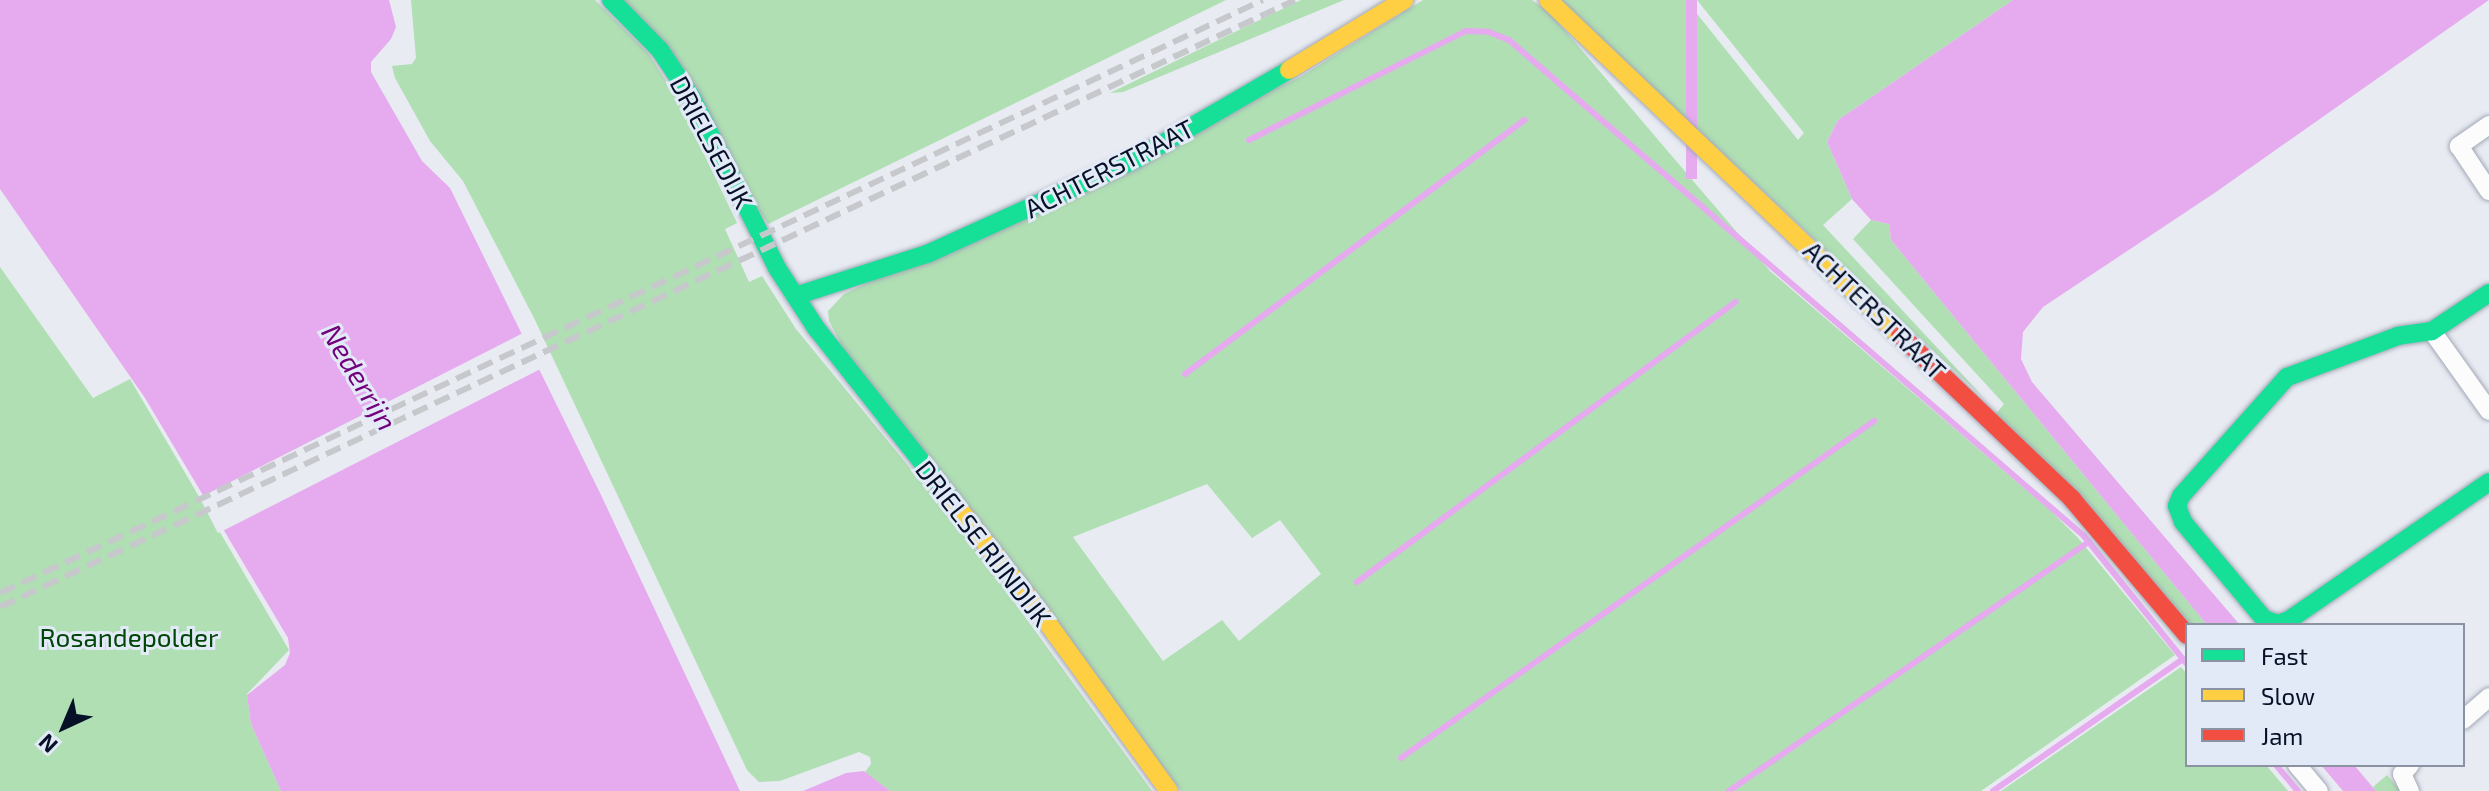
<!DOCTYPE html>
<style>
body{margin:0}
#map{position:relative;width:2489px;height:791px;overflow:hidden;background:#e8ebf2;font-family:"Exo 2",sans-serif}
div>[style]{position:absolute}
.green>*{inset:0;background:#afdfb3}
.water>*{inset:0;background:#e6abef;transform-origin:0 0}
.pier>*{inset:0;background:#e8ebf2;transform-origin:0 0}
.stream>*{height:6px;margin:-3px;padding:0 3px;transform-origin:3px;border-radius:3px;background:#e6abef}
.roads{filter:drop-shadow(0 0 2px #a2a8b6) drop-shadow(0 0 2px #a2a8b6)}
.street>*{height:18px;margin:-9px;padding:0 9px;transform-origin:9px;border-radius:9px;background:#fcfcfd}
.fast>*{height:18px;margin:-9px;padding:0 9px;transform-origin:9px;border-radius:9px;background:#16e098}
.slow>*{height:18px;margin:-9px;padding:0 9px;transform-origin:9px;border-radius:9px;background:#ffcf43}
.jam>*{height:18px;margin:-9px;padding:0 9px;transform-origin:9px;border-radius:9px;background:#f24e42}
.rail>*{height:6px;margin-top:-3px;transform-origin:0;background:repeating-linear-gradient(90deg,#c7c8cb 0 16px,transparent 0 24px)}
span{translate:-50% -50%;white-space:nowrap;text-align:center;line-height:1.15;-webkit-text-stroke:6px #e3eaf7;paint-order:stroke}
.street-label{font-size:26px;color:#061026}
.park-label{font-size:26px;color:#004606}
.water-label{font-size:28px;color:#72007d;font-style:italic}
.legend{position:absolute;left:2185px;top:623px;width:280px;height:144px;box-sizing:border-box;background:#e3eaf7;border:2px solid #8b93a3;margin:0;padding:10px 14px;list-style:none;font-size:24px;color:#061026}
.legend li{display:flex;align-items:center;gap:16px;height:40px}
.legend b{width:40px;border:2px solid #8b93a3}
.north{position:absolute;left:24px;top:687px;width:80px;height:80px;-webkit-text-stroke:6px #e3eaf7;paint-order:stroke;rotate:224deg;font-size:22px;font-weight:700;line-height:32px;text-align:center;color:#061026}
.north::after{content:'';display:block;margin:auto;width:28px;height:36px;background:#061026;clip-path:polygon(50% 0,100% 100%,50% 72%,0 100%)}
</style>
<div id="map">
<div class="green">
<i style="clip-path:polygon(411px 0,595px 0,648px 53px,677px 98px,737px 223px,725px 229px,749px 282px,762px 276px,796px 329px,965px 535px,1152px 791px,890px 791px,865px 772px,871px 764px,870px 757px,859px 752px,780px 781px,759px 782px,747px 770px,534px 318px,463px 181px,430px 141px,395px 78px,392px 66px,412px 64px,416px 58px)"></i>
<i style="clip-path:polygon(623px 0,1226px 0,768px 224px)"></i>
<i style="clip-path:polygon(1301px 0,1344px 0,1123px 92px,1110px 93px)"></i>
<i style="clip-path:polygon(evenodd,1423px 0,1532px 0,1550px 13px,1770px 271px,2051px 511px,2078px 538px,2175px 655px,1981px 791px,1181px 791px,846px 353px,829px 321px,828px 311px,844px 294px,1300px 77px,1423px 0,1207px 484px,1252px 538px,1280px 520px,1321px 574px,1239px 641px,1222px 620px,1163px 661px,1073px 537px,1207px 484px)"></i>
<i style="clip-path:polygon(1559px 0,1686px 0,1798px 140px,1804px 133px,1697px 0,2013px 0,1838px 120px,1827px 142px,1852px 199px,1823px 225px,1985px 399px)"></i>
<i style="clip-path:polygon(1871px 220px,1889px 224px,1891px 240px,2207px 625px,2190px 625px,1994px 416px,2004px 404px,1853px 239px)"></i>
<i style="clip-path:polygon(0 267px,93px 398px,130px 379px,289px 650px,247px 694px,251px 724px,281px 791px,0 791px)"></i>
<i style="clip-path:polygon(2181px 667px,2187px 674px,2187px 765px,2266px 765px,2288px 791px,2001px 791px)"></i>
<i style="clip-path:polygon(2387px 775px,2401px 791px,2376px 791px,2373px 787px)"></i>
</div>
<div class="water">
<i style="clip-path:polygon(0 0,389px 0,396px 27px,391px 39px,371px 62px,371px 72px,422px 161px,450px 188px,601px 495px,740px 791px,281px 791px,251px 724px,247px 695px,285px 665px,290px 653px,288px 638px,145px 398px,0 189px)"></i>
<i style="left:1686px;top:0;width:11px;height:179px"></i>
<i style="clip-path:polygon(2013px 0,2489px 0,2216px 192px,2043px 307px,2023px 332px,2021px 359px,2032px 382px,2240px 625px,2207px 625px,1891px 240px,1889px 224px,1871px 220px,1852px 199px,1827px 142px,1838px 120px)"></i>
<i style="clip-path:polygon(2321px 765px,2354px 765px,2376px 791px,2343px 791px)"></i>
<i style="clip-path:polygon(864px 771px,890px 791px,803px 791px,846px 773px)"></i>
</div>
<div class="pier">
<i style="left:525px;top:332px;width:40px;height:365px;rotate:63deg"></i>
</div>
<div class="stream">
<i style="left:1249px;top:140px;width:243px;rotate:-26.7deg"></i>
<i style="left:1466px;top:31px;width:23px;rotate:2deg"></i>
<i style="left:1489px;top:32px;width:22px;rotate:22deg"></i>
<i style="left:1509px;top:40px;width:759px;rotate:40.78deg"></i>
<i style="left:2084px;top:536px;width:164px;rotate:51.2deg"></i>
<i style="left:1185px;top:374px;width:424px;rotate:-36.8deg"></i>
<i style="left:1357px;top:582px;width:471px;rotate:-36.5deg"></i>
<i style="left:1401px;top:758px;width:581px;rotate:-35.47deg"></i>
<i style="left:2276px;top:765px;width:34px;rotate:50deg"></i>
<i style="left:1729px;top:791px;width:438px;rotate:-34.7deg"></i>
<i style="left:1993px;top:791px;width:231px;rotate:-34.8deg"></i>
</div>
<div class="roads">
<div class="street">
<i style="left:2489px;top:125px;width:37px;rotate:145deg"></i>
<i style="left:2459px;top:146px;width:54px;rotate:56.3deg"></i>
<i style="left:2432px;top:331px;width:98px;rotate:54.5deg"></i>
<i style="left:2463px;top:720px;width:35px;rotate:-41deg"></i>
<i style="left:2297px;top:765px;width:34px;rotate:50deg"></i>
<i style="left:2410px;top:765px;width:12px;rotate:132deg"></i>
<i style="left:2402px;top:774px;width:19px;rotate:65deg"></i>
</div>
<div class="fast">
<i style="left:611px;top:0;width:70px;rotate:45.6deg"></i>
<i style="left:660px;top:50px;width:58px;rotate:56.3deg"></i>
<i style="left:692px;top:98px;width:190px;rotate:63.4deg"></i>
<i style="left:777px;top:268px;width:72px;rotate:57deg"></i>
<i style="left:816px;top:328px;width:224px;rotate:51.7deg"></i>
<i style="left:2489px;top:293px;width:69px;rotate:146.3deg"></i>
<i style="left:2432px;top:331px;width:34px;rotate:172deg"></i>
<i style="left:2398px;top:336px;width:118px;rotate:159.7deg"></i>
<i style="left:2287px;top:377px;width:159px;rotate:131.7deg"></i>
<i style="left:2181px;top:496px;width:11px;rotate:112deg"></i>
<i style="left:2177px;top:506px;width:17px;rotate:69deg"></i>
<i style="left:2183px;top:522px;width:126px;rotate:50.1deg"></i>
<i style="left:2264px;top:619px;width:15px;rotate:20deg"></i>
<i style="left:2278px;top:624px;width:12px;rotate:-20deg"></i>
<i style="left:2289px;top:620px;width:243px;rotate:-34.6deg"></i>
<i style="left:795px;top:296px;width:139px;rotate:-17.7deg"></i>
<i style="left:927px;top:254px;width:230px;rotate:-24.4deg"></i>
<i style="left:1136px;top:159px;width:177px;rotate:-30.2deg"></i>
</div>
<div class="slow">
<i style="left:1548px;top:0;width:486px;rotate:43.6deg"></i>
<i style="left:1289px;top:70px;width:135px;rotate:-31.3deg"></i>
<i style="left:955px;top:504px;width:136px;rotate:51.9deg"></i>
<i style="left:1039px;top:611px;width:222px;rotate:54.2deg"></i>
</div>
<div class="jam">
<i style="left:1900px;top:335px;width:238px;rotate:43.6deg"></i>
<i style="left:2072px;top:499px;width:178px;rotate:49.8deg"></i>
</div>
</div>
<div class="rail">
<i style="left:0;top:593px;width:1395px;rotate:-25.15deg"></i>
<i style="left:0;top:607px;width:1430px;rotate:-25.11deg"></i>
</div>
<div class="street-label">
<span style="left:712px;top:142px;rotate:62deg">DRIELSEDIJK</span>
<span style="left:1109px;top:168px;rotate:-27deg">ACHTERSTRAAT</span>
<span style="left:1875px;top:310px;rotate:44deg">ACHTERSTRAAT</span>
<span style="left:984px;top:543px;rotate:52deg">DRIELSE RIJNDIJK</span>
</div>
<div class="park-label">
<span style="left:129px;top:637px">Rosandepolder</span>
</div>
<div class="water-label">
<span style="left:360px;top:377px;rotate:59deg">Nederrijn</span>
</div>
<ul class="legend">
<li><b style="height:10px;background:#16e098"></b>Fast</li>
<li><b style="height:10px;background:#ffcf43"></b>Slow</li>
<li><b style="height:10px;background:#f24e42"></b>Jam</li>
</ul>
<div class="north">N</div>
</div>
